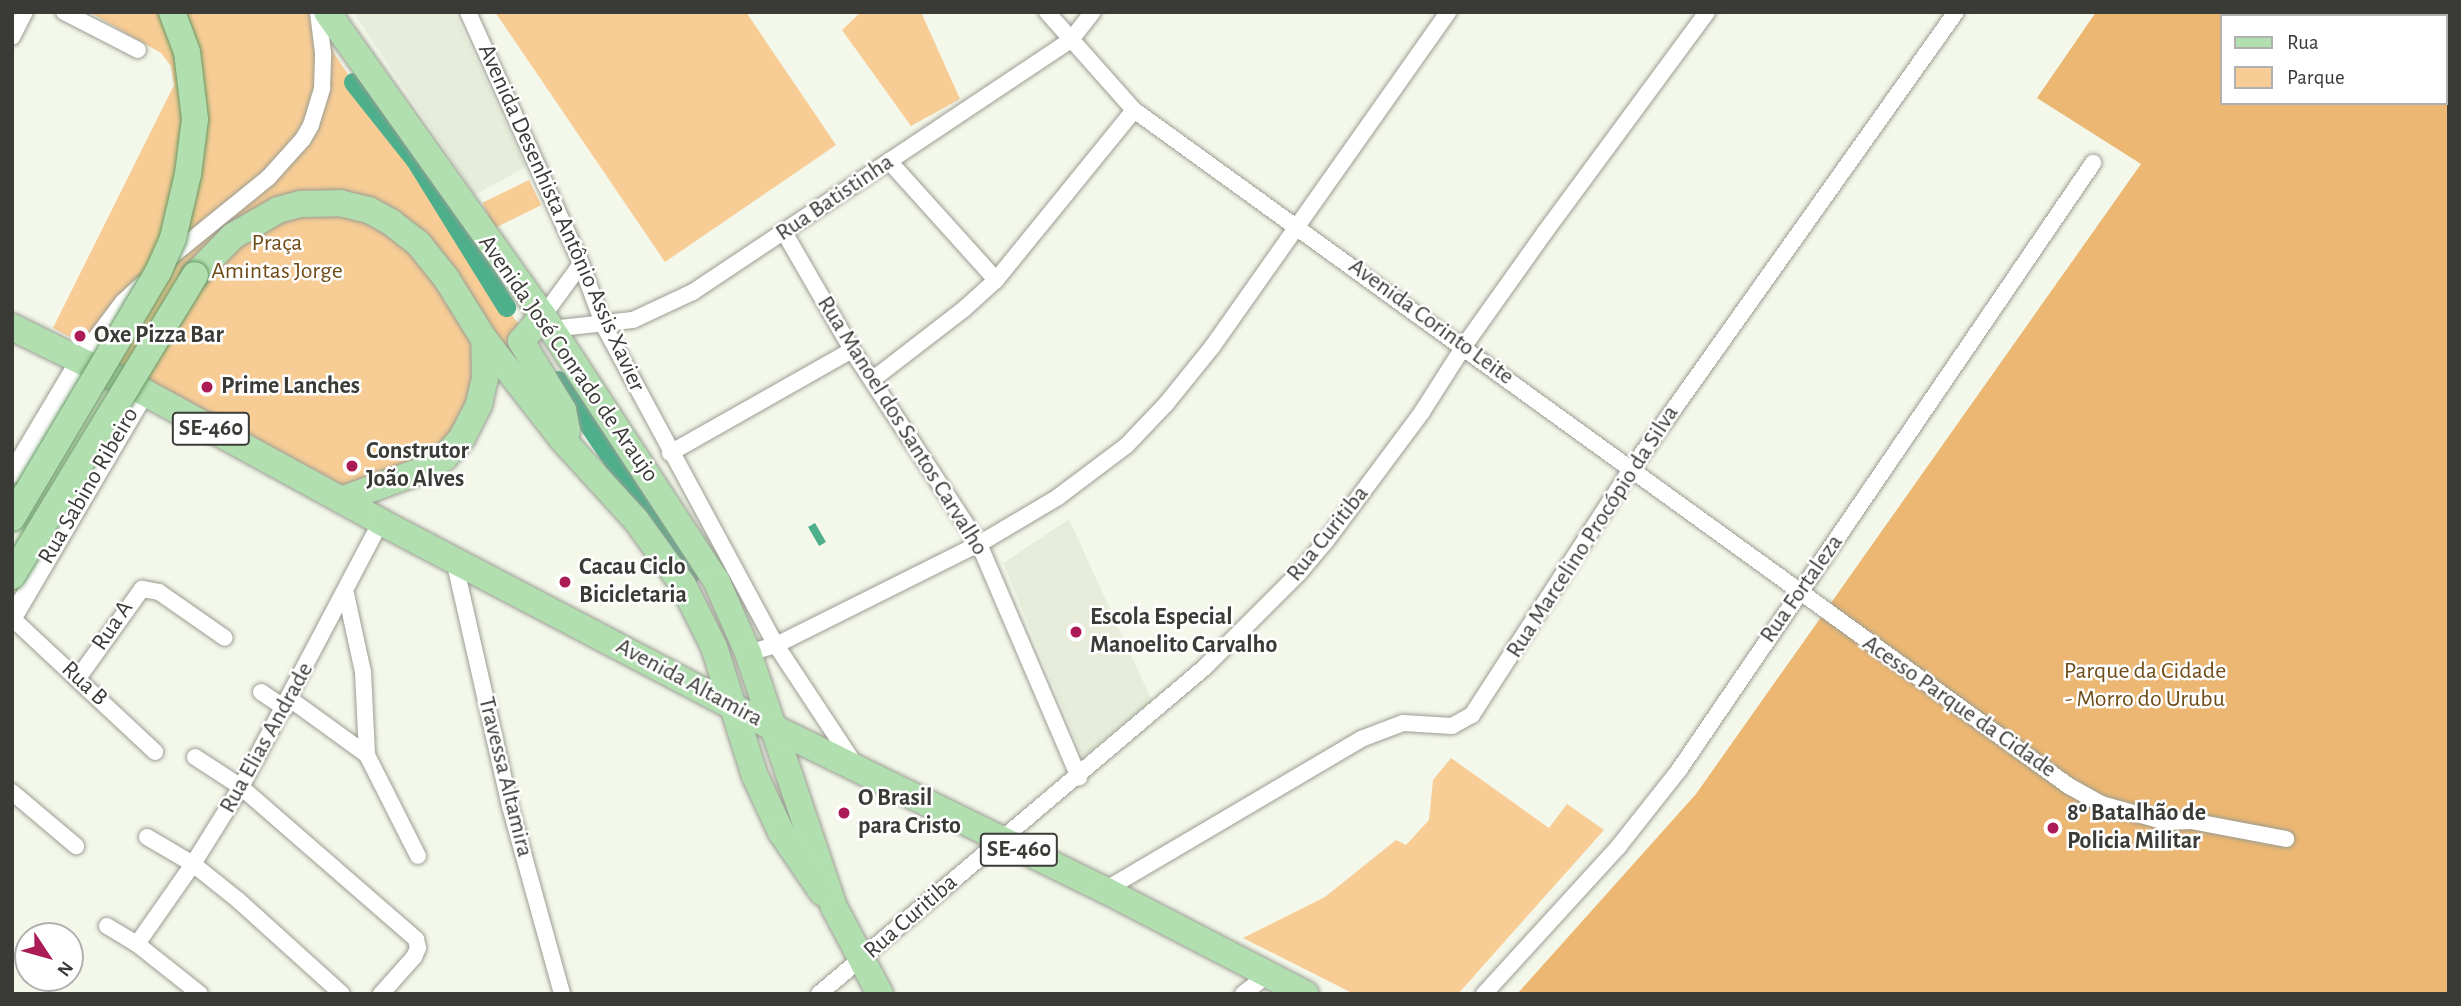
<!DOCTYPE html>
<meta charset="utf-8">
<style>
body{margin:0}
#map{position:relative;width:2461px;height:1006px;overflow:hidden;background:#f4f8eb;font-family:"Alegreya Sans",sans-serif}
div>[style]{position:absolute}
.built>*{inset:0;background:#e7edda}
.green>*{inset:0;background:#f7cc95;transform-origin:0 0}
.forest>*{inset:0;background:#ecb772}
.water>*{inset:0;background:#4daf8c;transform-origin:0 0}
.canal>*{height:19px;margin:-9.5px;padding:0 9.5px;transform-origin:9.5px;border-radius:9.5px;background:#4daf8c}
.roads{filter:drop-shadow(0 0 2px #9a9d92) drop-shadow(0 0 2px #9a9d92)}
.minor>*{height:16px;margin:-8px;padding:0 8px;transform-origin:8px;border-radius:8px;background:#fff}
.tertiary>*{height:19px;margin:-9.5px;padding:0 9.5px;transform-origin:9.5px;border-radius:9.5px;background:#fff}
.primary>*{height:26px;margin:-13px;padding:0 13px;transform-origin:13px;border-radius:13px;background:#b2dfb0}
.bridges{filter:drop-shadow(0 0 2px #669764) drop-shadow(0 0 2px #669764)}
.primary-bridge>*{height:26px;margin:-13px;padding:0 13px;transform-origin:13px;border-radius:13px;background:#b2dfb0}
.dots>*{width:19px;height:19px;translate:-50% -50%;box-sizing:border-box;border:4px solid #fff;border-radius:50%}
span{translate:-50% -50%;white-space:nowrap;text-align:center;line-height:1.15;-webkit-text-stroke:5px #fff;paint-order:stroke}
.shield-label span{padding:2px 5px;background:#fff;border:2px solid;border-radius:5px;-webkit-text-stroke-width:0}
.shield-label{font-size:23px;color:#3a3b37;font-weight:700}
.street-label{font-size:24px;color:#3a3b37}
.park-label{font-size:24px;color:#704c18}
.poi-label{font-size:24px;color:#3a3b37;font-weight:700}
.left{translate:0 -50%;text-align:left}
.frame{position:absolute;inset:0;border:14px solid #3a3b37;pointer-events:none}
.legend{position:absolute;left:2220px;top:14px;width:228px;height:91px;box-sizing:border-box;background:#fff;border:2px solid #b0b1af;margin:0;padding:9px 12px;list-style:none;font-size:21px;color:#3a3b37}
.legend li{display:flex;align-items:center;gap:14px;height:35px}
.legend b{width:35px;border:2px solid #b0b1af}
.north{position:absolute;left:14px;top:922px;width:70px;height:70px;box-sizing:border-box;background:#fff;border:2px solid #b0b1af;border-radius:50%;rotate:126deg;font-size:19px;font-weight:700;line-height:28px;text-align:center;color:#3a3b37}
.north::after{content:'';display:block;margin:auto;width:24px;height:32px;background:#ab1c57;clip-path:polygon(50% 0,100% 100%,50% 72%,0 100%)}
</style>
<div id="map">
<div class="built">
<i style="clip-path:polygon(353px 12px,454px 12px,526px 167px,475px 195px)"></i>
<i style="clip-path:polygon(1069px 519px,1152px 701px,1083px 757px,1003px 563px)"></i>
</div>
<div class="green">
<i style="clip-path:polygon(89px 12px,307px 12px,353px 82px,415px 160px,506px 307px,536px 347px,473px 383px,467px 411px,427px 461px,344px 486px,53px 328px,174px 85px,171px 66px,161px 53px)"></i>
<i style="clip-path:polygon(495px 12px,746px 12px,836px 145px,665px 262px)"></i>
<i style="clip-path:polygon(861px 12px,921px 12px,960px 99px,911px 126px,842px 30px)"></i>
<i style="left:529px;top:180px;width:28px;height:52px;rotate:64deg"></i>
<i style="clip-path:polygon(1451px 758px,1549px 828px,1567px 804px,1604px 830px,1458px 994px,1354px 994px,1243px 938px,1325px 897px,1396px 840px,1406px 845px,1429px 820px,1433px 780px)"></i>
</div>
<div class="forest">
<i style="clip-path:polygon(evenodd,2096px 12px,2449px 12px,2449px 994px,1517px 994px,1696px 794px,2141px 164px,2037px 98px,2096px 12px,2221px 16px,2445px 16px,2445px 103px,2221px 103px,2221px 16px)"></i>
</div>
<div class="water">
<i style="left:815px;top:523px;width:22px;height:8px;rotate:60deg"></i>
</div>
<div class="canal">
<i style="left:353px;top:82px;width:100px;rotate:51.5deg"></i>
<i style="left:415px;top:160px;width:173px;rotate:58.2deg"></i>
<i style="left:558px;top:380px;width:235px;rotate:55.9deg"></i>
</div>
<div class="roads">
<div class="minor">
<i style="left:64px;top:12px;width:83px;rotate:27.2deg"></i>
<i style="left:468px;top:12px;width:276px;rotate:65.8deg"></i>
<i style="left:581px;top:264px;width:66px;rotate:69.6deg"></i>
<i style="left:604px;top:326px;width:362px;rotate:61.7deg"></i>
<i style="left:776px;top:645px;width:144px;rotate:56.6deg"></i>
<i style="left:1047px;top:12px;width:131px;rotate:48.4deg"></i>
<i style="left:1134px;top:110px;width:1154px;rotate:35.87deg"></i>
<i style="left:2069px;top:786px;width:37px;rotate:29deg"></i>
<i style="left:2101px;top:804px;width:67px;rotate:15.5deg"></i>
<i style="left:2166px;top:822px;width:25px;rotate:-2deg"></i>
<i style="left:2191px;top:821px;width:97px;rotate:10.7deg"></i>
<i style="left:12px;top:37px;width:28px;rotate:-63deg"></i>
<i style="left:889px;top:161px;width:160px;rotate:48deg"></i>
<i style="left:784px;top:232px;width:136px;rotate:60deg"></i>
<i style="left:852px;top:350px;width:232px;rotate:56.8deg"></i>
<i style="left:979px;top:544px;width:254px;rotate:66.8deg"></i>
<i style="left:168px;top:259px;width:129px;rotate:-39deg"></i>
<i style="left:268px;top:178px;width:52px;rotate:-48.1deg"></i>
<i style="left:303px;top:139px;width:16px;rotate:-60deg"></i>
<i style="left:311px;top:125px;width:39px;rotate:-73deg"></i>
<i style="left:322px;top:88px;width:35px;rotate:-88deg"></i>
<i style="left:323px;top:53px;width:41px;rotate:-97deg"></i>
<i style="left:543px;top:316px;width:64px;rotate:-53.8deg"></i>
<i style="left:551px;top:329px;width:82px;rotate:-6.3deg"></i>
<i style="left:633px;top:320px;width:66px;rotate:-25deg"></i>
<i style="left:693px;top:292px;width:453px;rotate:-33.7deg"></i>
<i style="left:1070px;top:41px;width:37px;rotate:-52deg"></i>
<i style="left:80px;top:359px;width:71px;rotate:-53deg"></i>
<i style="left:123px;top:302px;width:26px;rotate:-43deg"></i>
<i style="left:872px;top:380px;width:116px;rotate:-37.7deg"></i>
<i style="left:964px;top:309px;width:43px;rotate:-42.2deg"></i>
<i style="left:996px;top:280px;width:219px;rotate:-50.9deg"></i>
<i style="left:670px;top:453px;width:209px;rotate:-29.5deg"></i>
<i style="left:454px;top:560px;width:252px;rotate:77.2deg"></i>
<i style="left:510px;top:806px;width:195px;rotate:74.5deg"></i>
<i style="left:346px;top:594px;width:80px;rotate:77.7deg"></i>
<i style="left:363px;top:672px;width:83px;rotate:87.2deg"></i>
<i style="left:367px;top:755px;width:113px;rotate:63.2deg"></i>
<i style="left:12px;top:618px;width:196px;rotate:43.1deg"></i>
<i style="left:748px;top:653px;width:29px;rotate:-16deg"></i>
<i style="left:776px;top:645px;width:227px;rotate:-26.5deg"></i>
<i style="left:979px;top:544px;width:92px;rotate:-30.7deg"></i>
<i style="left:1058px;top:497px;width:85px;rotate:-36.9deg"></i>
<i style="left:1126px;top:446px;width:58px;rotate:-46.4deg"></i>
<i style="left:1166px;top:404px;width:73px;rotate:-51.1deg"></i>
<i style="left:1212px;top:347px;width:410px;rotate:-54.8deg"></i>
<i style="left:78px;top:678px;width:110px;rotate:-54.3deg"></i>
<i style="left:142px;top:589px;width:17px;rotate:10deg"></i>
<i style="left:159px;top:592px;width:80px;rotate:34.9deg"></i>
<i style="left:261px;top:692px;width:29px;rotate:34deg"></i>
<i style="left:290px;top:699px;width:95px;rotate:36deg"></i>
<i style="left:195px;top:757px;width:55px;rotate:33.1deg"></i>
<i style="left:241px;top:787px;width:232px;rotate:41deg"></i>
<i style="left:416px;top:939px;width:9px;rotate:77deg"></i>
<i style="left:418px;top:948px;width:10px;rotate:114deg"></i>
<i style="left:414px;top:957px;width:50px;rotate:131.7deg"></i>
<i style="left:12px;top:792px;width:84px;rotate:40.2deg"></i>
<i style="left:147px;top:837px;width:53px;rotate:30.4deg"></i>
<i style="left:193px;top:864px;width:58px;rotate:38.7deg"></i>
<i style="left:238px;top:900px;width:140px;rotate:42.1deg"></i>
<i style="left:1105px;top:890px;width:297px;rotate:-30.5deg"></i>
<i style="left:1361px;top:739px;width:45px;rotate:-20.9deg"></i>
<i style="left:1403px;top:723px;width:49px;rotate:3.5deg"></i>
<i style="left:1452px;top:726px;width:23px;rotate:-29deg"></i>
<i style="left:1472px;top:715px;width:294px;rotate:-57.1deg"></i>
<i style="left:1632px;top:468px;width:559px;rotate:-54.61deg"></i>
<i style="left:107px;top:926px;width:35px;rotate:31deg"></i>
<i style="left:137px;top:944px;width:80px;rotate:38.4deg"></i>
<i style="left:137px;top:944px;width:98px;rotate:-55deg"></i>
<i style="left:193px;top:864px;width:91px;rotate:-58.1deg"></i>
<i style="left:241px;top:787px;width:300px;rotate:-62.2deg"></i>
<i style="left:819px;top:994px;width:504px;rotate:-40.26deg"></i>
<i style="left:1204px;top:668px;width:134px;rotate:-45deg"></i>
<i style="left:1299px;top:573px;width:42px;rotate:-49.8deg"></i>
<i style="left:1326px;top:541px;width:161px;rotate:-53.3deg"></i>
<i style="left:1422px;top:412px;width:78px;rotate:-57.5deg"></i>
<i style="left:1464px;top:346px;width:140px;rotate:-54.6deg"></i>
<i style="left:1545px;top:232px;width:273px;rotate:-53.6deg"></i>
<i style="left:1243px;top:994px;width:31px;rotate:-38deg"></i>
<i style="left:1484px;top:994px;width:200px;rotate:-47.6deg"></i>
<i style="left:1619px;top:846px;width:97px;rotate:-51.7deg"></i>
<i style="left:1679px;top:770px;width:735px;rotate:-55.7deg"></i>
</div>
<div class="tertiary">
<i style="left:12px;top:473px;width:133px;rotate:-59.2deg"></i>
<i style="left:12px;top:617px;width:261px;rotate:-59.6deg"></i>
</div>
<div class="primary">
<i style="left:327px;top:12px;width:373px;rotate:54.6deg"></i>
<i style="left:543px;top:316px;width:316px;rotate:56.8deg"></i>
<i style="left:716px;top:580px;width:80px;rotate:66.3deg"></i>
<i style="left:748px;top:653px;width:268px;rotate:71.3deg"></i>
<i style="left:834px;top:907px;width:98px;rotate:62.1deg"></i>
<i style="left:195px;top:275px;width:54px;rotate:-45.7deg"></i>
<i style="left:233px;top:236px;width:52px;rotate:-30deg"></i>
<i style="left:278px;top:210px;width:24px;rotate:-15deg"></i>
<i style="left:301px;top:204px;width:39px;rotate:-1deg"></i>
<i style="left:340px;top:203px;width:30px;rotate:14deg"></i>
<i style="left:369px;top:210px;width:26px;rotate:29deg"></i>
<i style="left:392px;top:223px;width:33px;rotate:38deg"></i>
<i style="left:418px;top:243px;width:45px;rotate:51.3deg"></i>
<i style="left:446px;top:278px;width:72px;rotate:58.1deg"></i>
<i style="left:484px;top:339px;width:127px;rotate:52deg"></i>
<i style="left:562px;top:439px;width:110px;rotate:47.6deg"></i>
<i style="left:636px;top:520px;width:80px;rotate:54.1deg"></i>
<i style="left:683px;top:585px;width:69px;rotate:63.4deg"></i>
<i style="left:714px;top:647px;width:135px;rotate:72.4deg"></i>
<i style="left:755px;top:776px;width:62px;rotate:65.1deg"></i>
<i style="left:781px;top:832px;width:73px;rotate:55.7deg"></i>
<i style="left:543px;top:316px;width:33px;rotate:131deg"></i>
<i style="left:521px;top:341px;width:81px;rotate:58.7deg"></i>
<i style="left:563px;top:410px;width:21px;rotate:79deg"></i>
<i style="left:567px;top:431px;width:9px;rotate:122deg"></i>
<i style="left:12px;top:327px;width:147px;rotate:26.2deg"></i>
<i style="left:144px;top:392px;width:270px;rotate:28.7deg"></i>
<i style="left:381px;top:522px;width:439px;rotate:27.7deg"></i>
<i style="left:770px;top:726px;width:373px;rotate:26.1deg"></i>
<i style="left:1105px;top:890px;width:226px;rotate:27.4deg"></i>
<i style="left:341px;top:500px;width:87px;rotate:-20.1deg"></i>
<i style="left:423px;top:470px;width:24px;rotate:-30deg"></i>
<i style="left:444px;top:458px;width:27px;rotate:-48deg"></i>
<i style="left:462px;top:438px;width:38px;rotate:-63deg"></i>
<i style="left:479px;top:404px;width:27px;rotate:-77deg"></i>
<i style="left:485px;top:378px;width:39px;rotate:-91deg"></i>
</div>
</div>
<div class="bridges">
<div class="primary-bridge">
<i style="left:12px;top:518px;width:288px;rotate:-59.3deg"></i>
<i style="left:159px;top:270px;width:35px;rotate:-66deg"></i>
<i style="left:173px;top:238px;width:66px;rotate:-76.8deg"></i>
<i style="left:188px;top:174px;width:55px;rotate:-82.7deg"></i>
<i style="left:195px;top:119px;width:67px;rotate:-96.8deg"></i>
<i style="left:187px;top:52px;width:43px;rotate:-110.6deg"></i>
<i style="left:12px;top:576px;width:352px;rotate:-58.7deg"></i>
</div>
</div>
<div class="dots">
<i style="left:80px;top:336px;background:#ab1c57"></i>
<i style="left:207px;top:387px;background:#ab1c57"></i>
<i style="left:352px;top:466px;background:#ab1c57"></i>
<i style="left:565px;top:582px;background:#ab1c57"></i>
<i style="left:1076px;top:632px;background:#ab1c57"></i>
<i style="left:844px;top:813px;background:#ab1c57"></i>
<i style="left:2053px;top:828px;background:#ab1c57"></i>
</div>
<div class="shield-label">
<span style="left:211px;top:429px">SE-460</span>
<span style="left:1019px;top:850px">SE-460</span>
</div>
<div class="street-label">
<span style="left:835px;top:198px;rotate:-34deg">Rua Batistinha</span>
<span style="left:561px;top:218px;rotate:66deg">Avenida Desenhista Antônio Assis Xavier</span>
<span style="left:1431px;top:322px;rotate:36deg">Avenida Corinto Leite</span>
<span style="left:568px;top:359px;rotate:55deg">Avenida José Conrado de Araujo</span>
<span style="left:902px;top:426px;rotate:58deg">Rua Manoel dos Santos Carvalho</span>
<span style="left:89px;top:486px;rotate:-60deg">Rua Sabino Ribeiro</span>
<span style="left:1593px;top:532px;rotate:-57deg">Rua Marcelino Procópio da Silva</span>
<span style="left:1328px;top:534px;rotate:-51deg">Rua Curitiba</span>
<span style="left:1802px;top:589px;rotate:-55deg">Rua Fortaleza</span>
<span style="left:113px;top:626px;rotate:-56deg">Rua A</span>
<span style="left:689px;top:683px;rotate:28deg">Avenida Altamira</span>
<span style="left:84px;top:684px;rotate:43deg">Rua B</span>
<span style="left:1959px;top:707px;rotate:35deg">Acesso Parque da Cidade</span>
<span style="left:267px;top:738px;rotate:-61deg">Rua Elias Andrade</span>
<span style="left:505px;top:777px;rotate:76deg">Travessa Altamira</span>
<span style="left:911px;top:917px;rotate:-41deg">Rua Curitiba</span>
</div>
<div class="park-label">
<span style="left:277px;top:258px">Praça<br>Amintas Jorge</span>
<span style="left:2145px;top:686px">Parque da Cidade<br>- Morro do Urubu</span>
</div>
<div class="poi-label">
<span class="left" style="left:94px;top:336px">Oxe Pizza Bar</span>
<span class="left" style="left:221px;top:387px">Prime Lanches</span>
<span class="left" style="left:366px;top:466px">Construtor<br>João Alves</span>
<span class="left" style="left:579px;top:582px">Cacau Ciclo<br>Bicicletaria</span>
<span class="left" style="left:1090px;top:632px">Escola Especial<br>Manoelito Carvalho</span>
<span class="left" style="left:858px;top:813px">O Brasil<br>para Cristo</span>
<span class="left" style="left:2067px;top:828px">8º Batalhão de<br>Policia Militar</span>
</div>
<div class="frame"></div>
<ul class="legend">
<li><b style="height:9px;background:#b2dfb0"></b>Rua</li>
<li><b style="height:19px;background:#f7cc95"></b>Parque</li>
</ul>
<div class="north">N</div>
</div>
